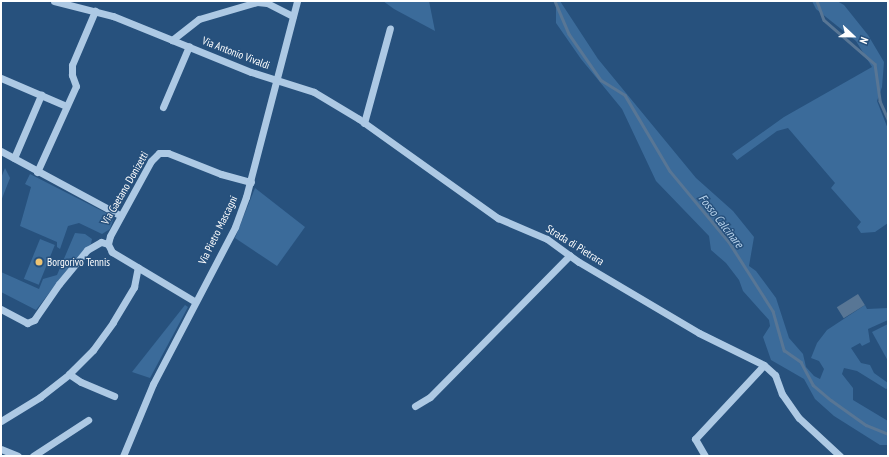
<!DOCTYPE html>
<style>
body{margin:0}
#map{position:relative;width:889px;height:457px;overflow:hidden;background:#27517d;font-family:"PT Sans Narrow",sans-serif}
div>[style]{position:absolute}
.green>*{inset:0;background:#3b6b9a;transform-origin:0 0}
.water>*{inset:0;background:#587695;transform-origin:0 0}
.stream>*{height:2.5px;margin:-1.25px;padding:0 1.25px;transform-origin:1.25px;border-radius:1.25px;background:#587695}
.minor>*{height:7px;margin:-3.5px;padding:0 3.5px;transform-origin:3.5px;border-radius:3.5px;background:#adc9e4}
.dots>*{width:11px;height:11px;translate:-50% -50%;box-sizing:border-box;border:2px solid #27517d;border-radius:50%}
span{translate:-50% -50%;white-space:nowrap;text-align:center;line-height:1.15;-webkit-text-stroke:3px #27517d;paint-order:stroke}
.street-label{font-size:11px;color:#fff}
.poi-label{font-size:11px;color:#fff}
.left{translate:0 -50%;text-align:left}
.water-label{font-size:12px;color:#b8d3ec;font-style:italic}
.frame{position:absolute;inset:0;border:2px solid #fff;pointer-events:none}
.north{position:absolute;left:833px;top:16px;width:40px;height:40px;-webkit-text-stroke:3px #27517d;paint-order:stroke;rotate:112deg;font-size:11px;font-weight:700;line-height:16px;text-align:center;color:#fff}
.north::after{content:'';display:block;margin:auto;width:14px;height:18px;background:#fff;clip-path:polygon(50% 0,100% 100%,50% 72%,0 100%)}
</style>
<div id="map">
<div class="green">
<i style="clip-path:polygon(383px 1px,429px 1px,435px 31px,394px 9px)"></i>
<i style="clip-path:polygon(556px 1px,560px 1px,598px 59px,696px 178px,733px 211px,754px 237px,749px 266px,756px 271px,776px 298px,789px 338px,803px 354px,806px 367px,814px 376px,820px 379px,824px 369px,819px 361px,811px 358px,817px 343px,827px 330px,865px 305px,867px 309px,888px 308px,888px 320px,868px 329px,870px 342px,862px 346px,860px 343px,851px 348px,861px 363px,870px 365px,874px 373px,888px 383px,888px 388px,886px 389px,857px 371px,844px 368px,842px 374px,853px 388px,853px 400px,888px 421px,888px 445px,880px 445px,834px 416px,815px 399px,804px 379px,771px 360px,763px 337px,770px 326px,769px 320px,743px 291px,739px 280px,726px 263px,711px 250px,709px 236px,656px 181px,622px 109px,581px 59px,556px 23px)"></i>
<i style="clip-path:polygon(812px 1px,837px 1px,844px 5px,868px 35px,884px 62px,882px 87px,877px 101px,888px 129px,888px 223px,875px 232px,861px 233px,857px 227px,861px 222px,831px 188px,835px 183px,788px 128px,777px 131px,737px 160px,732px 154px,784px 117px,872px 67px,856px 41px,816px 9px)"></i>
<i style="clip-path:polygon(5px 168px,10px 178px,1px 201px,1px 178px)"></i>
<i style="clip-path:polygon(30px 174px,114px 217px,110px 229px,102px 234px,79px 223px,68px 226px,60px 249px,57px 247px,57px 242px,20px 226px,31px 187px,25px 184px)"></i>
<i style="clip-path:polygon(255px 188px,305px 227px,277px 266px,235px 238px)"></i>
<i style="clip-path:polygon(75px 233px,85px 234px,92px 239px,91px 244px,70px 266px,36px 310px,1px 292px,1px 272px,39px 289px,43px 279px,57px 275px)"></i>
<i style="left:40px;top:239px;width:16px;height:43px;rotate:22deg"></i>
<i style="clip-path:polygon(185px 305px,188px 307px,150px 378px,132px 372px)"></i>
<i style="clip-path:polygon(888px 324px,888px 361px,872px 332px)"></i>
</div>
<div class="water">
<i style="left:858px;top:294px;width:13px;height:25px;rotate:58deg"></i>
</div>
<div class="stream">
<i style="left:555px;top:1px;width:36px;rotate:67deg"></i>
<i style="left:569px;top:34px;width:56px;rotate:55.2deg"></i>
<i style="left:601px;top:80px;width:28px;rotate:32deg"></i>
<i style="left:625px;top:95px;width:88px;rotate:59.4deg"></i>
<i style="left:670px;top:171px;width:92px;rotate:50.3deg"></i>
<i style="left:729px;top:242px;width:82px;rotate:57.5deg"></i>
<i style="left:773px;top:311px;width:41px;rotate:74.2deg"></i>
<i style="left:784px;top:350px;width:21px;rotate:35deg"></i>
<i style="left:801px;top:362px;width:26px;rotate:62deg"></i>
<i style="left:813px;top:385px;width:23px;rotate:40deg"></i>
<i style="left:831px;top:400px;width:43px;rotate:35.5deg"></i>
<i style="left:866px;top:425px;width:24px;rotate:22deg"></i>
<i style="left:817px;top:1px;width:20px;rotate:70deg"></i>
<i style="left:824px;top:20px;width:67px;rotate:40.8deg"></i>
<i style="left:875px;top:64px;width:37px;rotate:82deg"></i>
<i style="left:880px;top:101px;width:20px;rotate:66deg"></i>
</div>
<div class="minor">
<i style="left:54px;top:1px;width:61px;rotate:14.3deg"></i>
<i style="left:113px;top:16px;width:64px;rotate:22.1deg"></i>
<i style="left:172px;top:40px;width:34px;rotate:-38deg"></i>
<i style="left:199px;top:19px;width:60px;rotate:-16.3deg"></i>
<i style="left:257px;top:2px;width:10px;rotate:6deg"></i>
<i style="left:267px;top:3px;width:29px;rotate:27deg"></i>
<i style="left:172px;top:40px;width:85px;rotate:22.1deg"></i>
<i style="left:251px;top:72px;width:66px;rotate:17.6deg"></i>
<i style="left:314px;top:92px;width:52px;rotate:31deg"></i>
<i style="left:359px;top:119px;width:171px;rotate:35.5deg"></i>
<i style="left:498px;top:218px;width:53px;rotate:23.2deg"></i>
<i style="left:547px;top:239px;width:39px;rotate:36deg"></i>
<i style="left:579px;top:262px;width:139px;rotate:30.6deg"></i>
<i style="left:699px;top:333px;width:72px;rotate:26.2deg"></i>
<i style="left:764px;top:365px;width:15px;rotate:42deg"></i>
<i style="left:775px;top:375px;width:20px;rotate:70deg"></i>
<i style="left:782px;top:394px;width:29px;rotate:55deg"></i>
<i style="left:799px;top:418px;width:56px;rotate:42.8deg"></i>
<i style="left:1px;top:78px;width:71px;rotate:23.3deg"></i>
<i style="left:163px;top:107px;width:66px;rotate:-66.9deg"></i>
<i style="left:364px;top:123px;width:98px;rotate:-74.7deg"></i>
<i style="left:1px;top:151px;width:136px;rotate:28.4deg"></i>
<i style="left:14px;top:158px;width:69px;rotate:-66.8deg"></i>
<i style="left:37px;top:172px;width:94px;rotate:-65.6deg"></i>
<i style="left:76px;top:86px;width:12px;rotate:-110deg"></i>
<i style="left:72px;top:75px;width:10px;rotate:-90deg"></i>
<i style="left:72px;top:65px;width:59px;rotate:-66.9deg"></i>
<i style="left:194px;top:301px;width:96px;rotate:-149.1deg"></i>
<i style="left:112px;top:252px;width:9px;rotate:-117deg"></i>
<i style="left:108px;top:244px;width:8px;rotate:-76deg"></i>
<i style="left:110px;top:236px;width:85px;rotate:-61.3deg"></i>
<i style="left:151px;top:161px;width:11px;rotate:-45deg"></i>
<i style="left:159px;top:153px;width:9px"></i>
<i style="left:168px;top:153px;width:57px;rotate:21.6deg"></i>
<i style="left:221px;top:174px;width:31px;rotate:15deg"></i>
<i style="left:1px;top:309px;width:30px;rotate:28deg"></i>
<i style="left:27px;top:323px;width:8px;rotate:-23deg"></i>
<i style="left:34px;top:320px;width:44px;rotate:-55.2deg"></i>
<i style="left:59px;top:284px;width:44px;rotate:-50.5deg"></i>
<i style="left:87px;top:250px;width:16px;rotate:-30deg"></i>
<i style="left:101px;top:242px;width:7px;rotate:16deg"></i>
<i style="left:69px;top:374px;width:14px;rotate:34deg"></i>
<i style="left:81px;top:382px;width:36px;rotate:23deg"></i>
<i style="left:415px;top:406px;width:17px;rotate:-31deg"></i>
<i style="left:430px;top:397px;width:199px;rotate:-45.4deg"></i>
<i style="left:1px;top:421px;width:46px;rotate:-31.6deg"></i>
<i style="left:40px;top:397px;width:37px;rotate:-38deg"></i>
<i style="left:69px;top:374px;width:34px;rotate:-45deg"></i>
<i style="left:93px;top:350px;width:34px;rotate:-54deg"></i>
<i style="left:113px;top:322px;width:41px;rotate:-59deg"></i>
<i style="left:134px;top:287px;width:20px;rotate:-79deg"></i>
<i style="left:1px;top:449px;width:18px;rotate:22deg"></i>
<i style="left:33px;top:456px;width:66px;rotate:-33.2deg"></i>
<i style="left:123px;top:456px;width:78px;rotate:-67.4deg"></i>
<i style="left:153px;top:384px;width:177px;rotate:-62.4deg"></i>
<i style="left:235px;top:227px;width:32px;rotate:-70deg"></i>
<i style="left:246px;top:197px;width:203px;rotate:-75.4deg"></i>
<i style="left:705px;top:456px;width:20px;rotate:-120deg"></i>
<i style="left:695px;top:439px;width:101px;rotate:-47deg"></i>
</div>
<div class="dots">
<i style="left:39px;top:262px;background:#ecc373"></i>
</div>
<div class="street-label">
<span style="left:236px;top:53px;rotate:21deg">Via Antonio Vivaldi</span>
<span style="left:125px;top:188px;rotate:-60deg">Via Gaetano Donizetti</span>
<span style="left:218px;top:230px;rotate:-64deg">Via Pietro Mascagni</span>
<span style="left:575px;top:245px;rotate:32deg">Strada di Pietrara</span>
</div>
<div class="poi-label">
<span class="left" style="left:47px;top:262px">Borgorivo Tennis</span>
</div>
<div class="water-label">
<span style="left:721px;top:221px;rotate:52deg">Fosso Calcinare</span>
</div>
<div class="frame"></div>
<div class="north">N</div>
</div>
